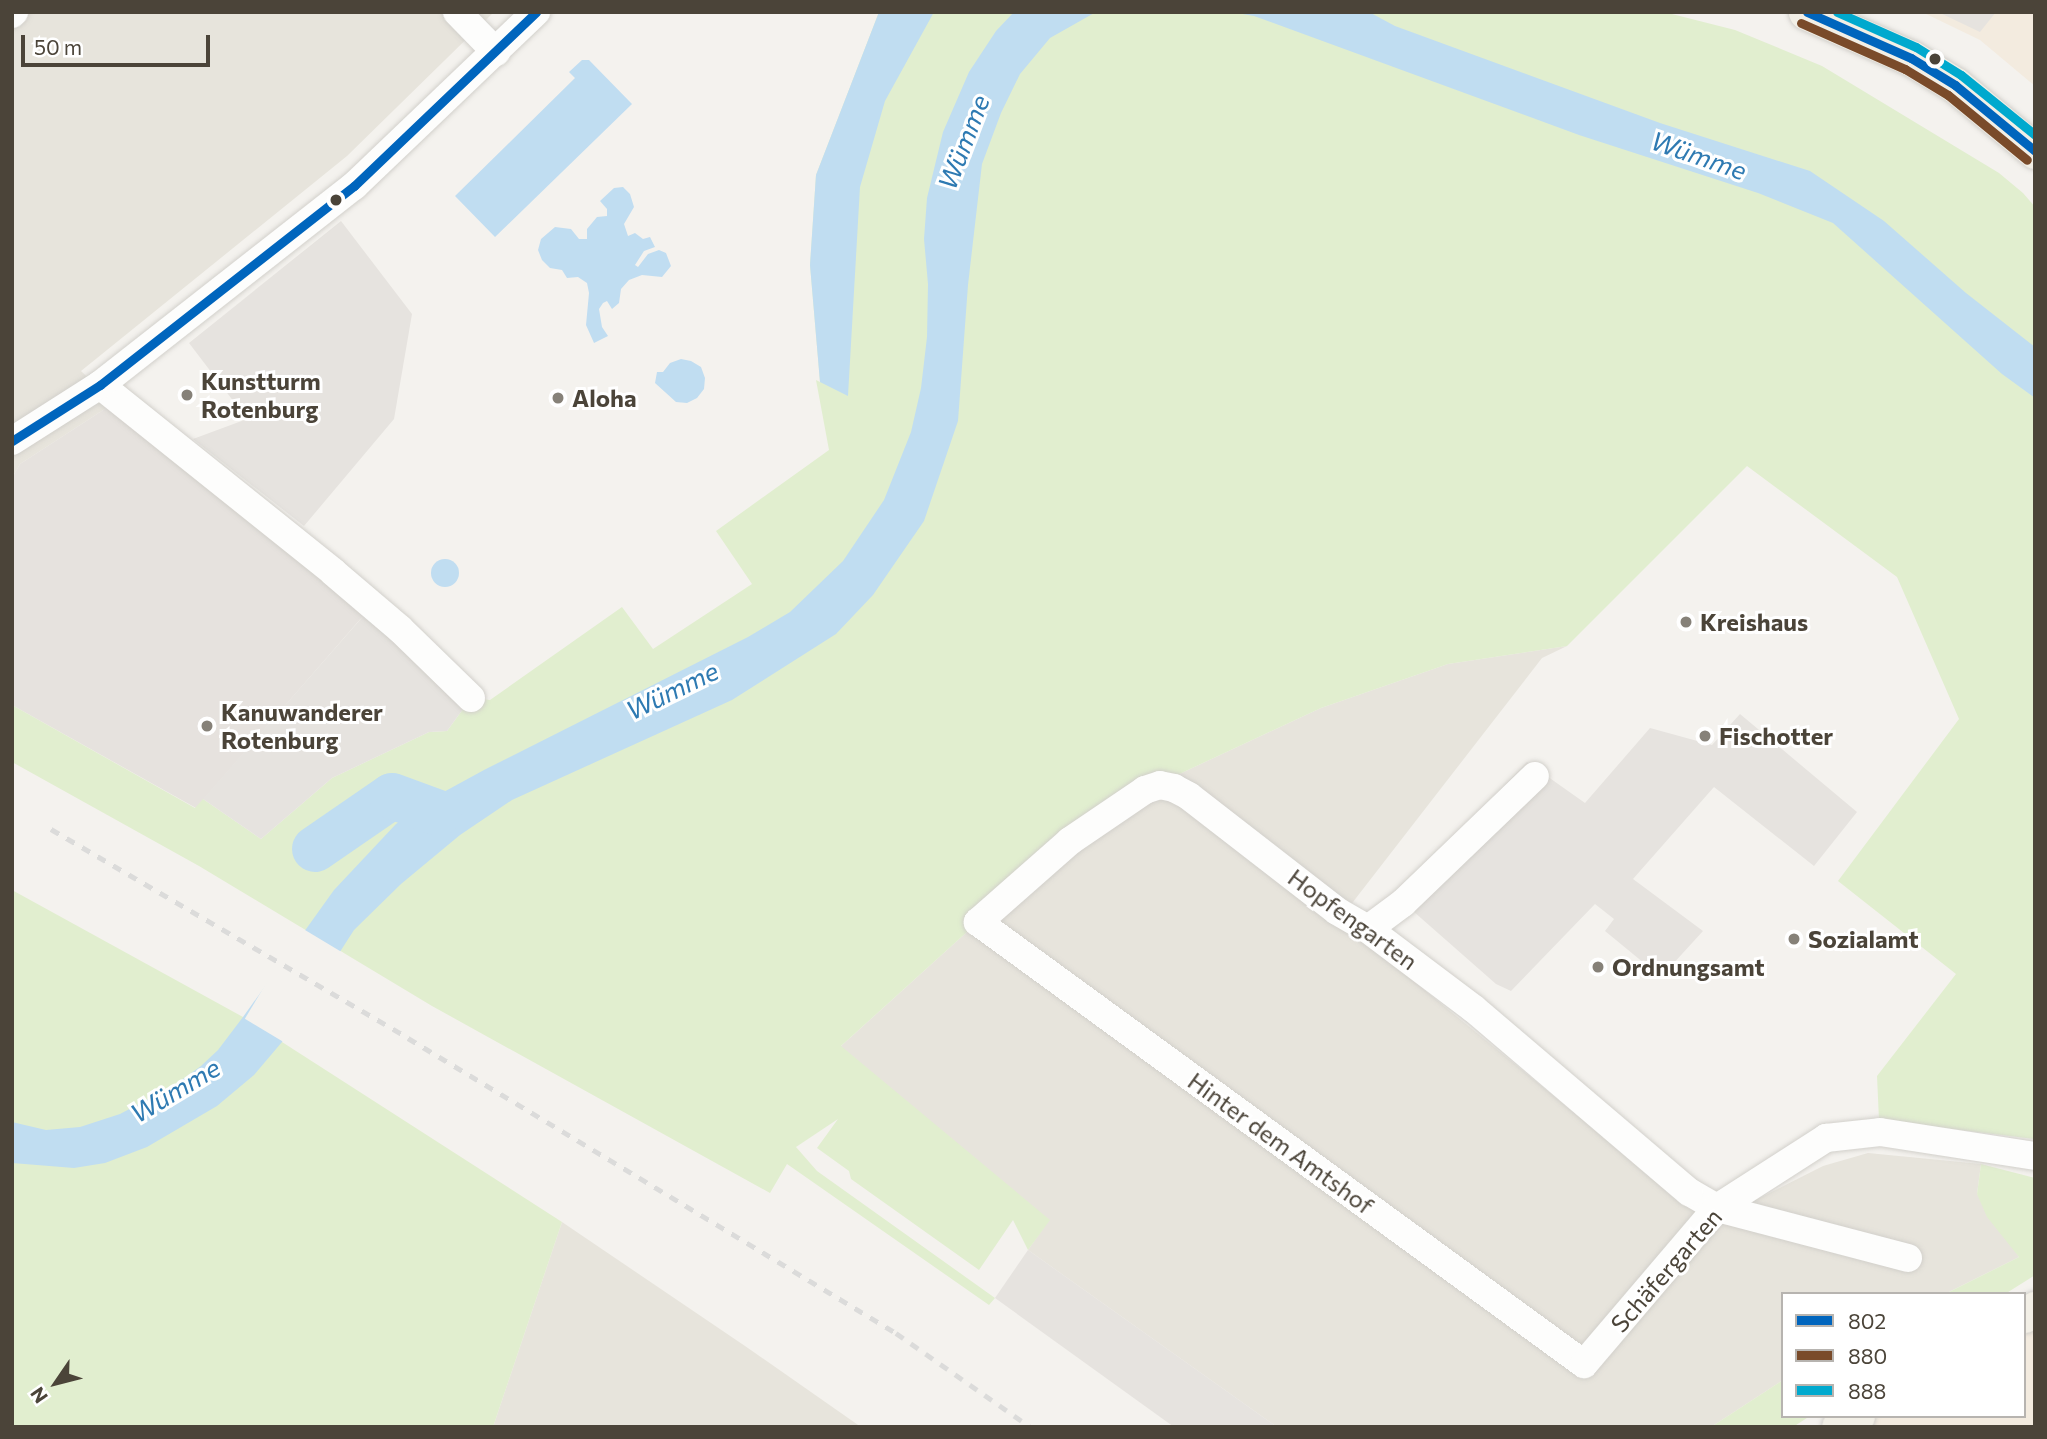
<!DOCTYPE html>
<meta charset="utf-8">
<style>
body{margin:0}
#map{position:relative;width:2047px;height:1439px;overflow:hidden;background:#f4f2ee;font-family:Commissioner,sans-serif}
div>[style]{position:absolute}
.residential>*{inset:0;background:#e7e4dc}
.commercial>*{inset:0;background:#f3ebdf}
.industrial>*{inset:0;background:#e6e2de}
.green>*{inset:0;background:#e1eecf}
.parking>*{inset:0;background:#e6e3df}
.water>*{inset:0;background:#c0ddf1}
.round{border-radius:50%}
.pier>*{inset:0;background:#f4f2ee;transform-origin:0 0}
.river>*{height:46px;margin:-23px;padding:0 23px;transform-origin:23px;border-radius:23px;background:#c0ddf1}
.roads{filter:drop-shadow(0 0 2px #d2d0cb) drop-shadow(0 0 2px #d2d0cb)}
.minor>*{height:28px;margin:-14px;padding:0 14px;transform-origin:14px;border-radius:14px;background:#fdfdfc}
.major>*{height:35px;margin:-17.5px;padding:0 17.5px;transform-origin:17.5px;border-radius:17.5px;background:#f2efe6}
.rail>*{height:5px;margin-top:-2.5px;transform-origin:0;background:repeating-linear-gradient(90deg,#dbdbda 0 9px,transparent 0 18px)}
.bus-1>*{height:9px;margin:-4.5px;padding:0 4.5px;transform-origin:4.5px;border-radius:4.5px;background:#0065bd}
.bus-2>*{height:9px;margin:-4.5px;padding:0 4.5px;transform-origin:4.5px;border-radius:4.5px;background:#7a4b2a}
.bus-3>*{height:9px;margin:-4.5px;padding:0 4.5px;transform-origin:4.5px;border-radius:4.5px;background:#00a9ce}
.dots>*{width:19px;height:19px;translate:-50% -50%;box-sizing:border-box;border:4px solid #fff;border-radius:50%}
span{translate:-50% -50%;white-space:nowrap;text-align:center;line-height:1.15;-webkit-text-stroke:6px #fff;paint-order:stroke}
.poi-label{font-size:24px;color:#4b4439;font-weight:700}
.left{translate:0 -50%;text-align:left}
.street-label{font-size:24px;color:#4b4439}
.water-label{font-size:26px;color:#2e7ab2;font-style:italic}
.frame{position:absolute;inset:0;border:14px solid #4b4439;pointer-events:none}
.legend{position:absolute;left:1781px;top:1292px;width:245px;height:126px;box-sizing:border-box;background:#fff;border:2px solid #b7b4b0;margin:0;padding:9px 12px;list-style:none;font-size:21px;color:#4b4439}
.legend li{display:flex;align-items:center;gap:14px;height:35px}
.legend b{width:35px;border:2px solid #b7b4b0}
.north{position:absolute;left:21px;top:1348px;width:70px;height:70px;-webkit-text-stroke:5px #fff;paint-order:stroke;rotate:235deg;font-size:19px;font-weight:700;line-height:28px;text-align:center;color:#4b4439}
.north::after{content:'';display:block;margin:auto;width:24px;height:32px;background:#4b4439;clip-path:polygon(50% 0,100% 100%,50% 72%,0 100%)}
.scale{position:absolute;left:21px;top:35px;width:189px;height:32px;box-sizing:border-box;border:4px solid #4b4439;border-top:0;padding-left:9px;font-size:21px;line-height:24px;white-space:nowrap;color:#4b4439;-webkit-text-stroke:5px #fff;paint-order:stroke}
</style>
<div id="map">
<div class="residential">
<i style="clip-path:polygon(12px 12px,494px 12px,347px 156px,81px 371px,114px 403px,20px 464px,12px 478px)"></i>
<i style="clip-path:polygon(1567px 646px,1542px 658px,1339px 920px,1683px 1202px,1728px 1214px,1823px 1166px,1868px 1153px,1981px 1164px,1977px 1194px,2019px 1257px,1945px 1294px,1783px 1294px,1783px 1380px,1711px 1427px,1277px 1427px,1028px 1250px,1049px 1220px,840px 1047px,978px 922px,1145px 790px,1321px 708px,1448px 664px)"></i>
<i style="clip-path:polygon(562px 1222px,745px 1346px,861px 1427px,493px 1427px)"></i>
</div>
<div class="commercial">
<i style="clip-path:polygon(1922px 12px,2035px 12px,2035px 86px,1980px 40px)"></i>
<i style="clip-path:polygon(2035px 1309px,2035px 1427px,1840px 1427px,1857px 1416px,2024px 1416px,2024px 1315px)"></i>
</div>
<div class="industrial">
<i style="clip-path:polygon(114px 403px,370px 608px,196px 808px,12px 705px,12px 478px,20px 464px)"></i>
</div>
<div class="green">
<i style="clip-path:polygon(879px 12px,1664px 12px,1735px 30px,1822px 66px,1999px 173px,2023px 193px,2035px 207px,2035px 1139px,1879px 1120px,1877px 1076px,1956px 974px,1838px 881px,1959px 719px,1897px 577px,1747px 466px,1567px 646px,1448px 664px,1321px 708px,1145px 790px,978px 922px,841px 1046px,1050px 1220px,1028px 1250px,1013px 1220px,979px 1270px,851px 1179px,849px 1171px,817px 1148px,838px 1119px,796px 1147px,817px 1171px,995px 1298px,989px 1305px,787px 1164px,770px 1193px,432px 1006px,199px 866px,12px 762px,12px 705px,195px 808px,203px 799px,261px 839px,332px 778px,429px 732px,447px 731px,471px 698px,490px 700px,622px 607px,653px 649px,752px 584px,716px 531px,829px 450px,816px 380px,820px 382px,810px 265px,816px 175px)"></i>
<i style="clip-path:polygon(12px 890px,243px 1017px,562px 1222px,493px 1427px,12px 1427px)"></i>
<i style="clip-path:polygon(1981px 1164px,2035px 1178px,2035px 1275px,2005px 1294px,1945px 1294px,2019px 1257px,1987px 1217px,1977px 1194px)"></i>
<i style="clip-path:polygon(1783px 1380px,1783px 1416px,1810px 1416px,1793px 1427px,1711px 1427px)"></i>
</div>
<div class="parking">
<i style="clip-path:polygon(1938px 12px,1996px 12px,1980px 32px)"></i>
<i style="clip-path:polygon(341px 221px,412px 314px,394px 419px,304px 526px,193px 439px,247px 419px,189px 343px)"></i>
<i style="clip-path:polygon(373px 605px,471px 698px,447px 731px,429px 732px,332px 778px,261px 839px,203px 799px)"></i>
<i style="clip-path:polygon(1740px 714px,1857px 812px,1814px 866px,1714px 787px,1633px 879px,1703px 931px,1661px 977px,1605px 931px,1614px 919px,1595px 904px,1511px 991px,1496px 984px,1397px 897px,1527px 762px,1585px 803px,1650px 728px,1712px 745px)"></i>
<i style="clip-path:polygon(1028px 1250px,1277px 1427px,1174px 1427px,995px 1298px)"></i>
</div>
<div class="water">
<i style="clip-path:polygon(879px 12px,934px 12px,885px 101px,860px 187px,848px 396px,820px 382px,810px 265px,816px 175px)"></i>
<i style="clip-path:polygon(1014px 12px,1096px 12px,1050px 38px,1020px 74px,1001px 113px,982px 164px,968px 285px,958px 421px,924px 521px,873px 595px,836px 634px,732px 700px,512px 800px,460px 835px,401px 884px,354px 930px,282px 1042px,254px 1075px,217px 1106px,147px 1147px,105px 1163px,74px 1168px,12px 1163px,12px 1122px,46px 1130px,80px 1127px,120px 1114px,173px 1086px,201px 1066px,218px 1050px,243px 1017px,334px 890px,396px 824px,440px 794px,484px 770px,748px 637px,790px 612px,843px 561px,884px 500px,911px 432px,921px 388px,927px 337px,928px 284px,924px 239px,927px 198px,943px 132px,969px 72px,996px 31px)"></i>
<i style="clip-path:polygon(1231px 12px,1369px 12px,1395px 26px,1660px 123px,1810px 171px,1884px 221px,1966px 293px,2035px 347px,2035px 398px,2002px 374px,1833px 223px,1758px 193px,1579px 135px,1254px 16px)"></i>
<i style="clip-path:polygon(582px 60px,589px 60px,632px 104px,495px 237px,455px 196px,575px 78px,569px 72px)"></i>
<i style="clip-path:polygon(623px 187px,630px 194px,634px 207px,624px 224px,628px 236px,635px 233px,643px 239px,650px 237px,655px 247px,644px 251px,635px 265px,638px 267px,648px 254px,659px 250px,666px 253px,671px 266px,662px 277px,642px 275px,629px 280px,621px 289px,619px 303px,612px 309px,607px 301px,603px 303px,599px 309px,602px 327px,608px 336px,594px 343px,586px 325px,589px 293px,587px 283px,578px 277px,567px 278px,562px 270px,550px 268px,542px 260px,538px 250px,541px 239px,555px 227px,571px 229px,579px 239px,587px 239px,587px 229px,597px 217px,607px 216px,607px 209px,600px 201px,614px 188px)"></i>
<i style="clip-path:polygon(681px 359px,691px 361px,701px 367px,705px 378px,704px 389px,697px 398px,687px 403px,676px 402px,655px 383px,657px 372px,663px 372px,670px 363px)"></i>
<i class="round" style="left:431px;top:559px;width:28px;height:28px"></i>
</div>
<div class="pier">
<i style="left:300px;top:927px;width:50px;height:107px;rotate:31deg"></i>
</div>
<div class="river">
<i style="left:315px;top:849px;width:93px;rotate:-34.5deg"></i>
<i style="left:392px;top:796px;width:50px;rotate:19.9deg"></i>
</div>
<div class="roads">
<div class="minor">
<i style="left:457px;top:12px;width:56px;rotate:45.7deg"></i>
<i style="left:12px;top:14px;width:3px;rotate:-45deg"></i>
<i style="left:100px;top:385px;width:299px;rotate:38.7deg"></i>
<i style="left:333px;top:572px;width:88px;rotate:40.4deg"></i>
<i style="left:400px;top:629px;width:99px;rotate:44.2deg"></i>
<i style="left:12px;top:441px;width:104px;rotate:-32.5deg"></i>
<i style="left:100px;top:385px;width:323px;rotate:-38.1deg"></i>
<i style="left:354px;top:186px;width:252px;rotate:-43.7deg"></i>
<i style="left:1368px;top:929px;width:44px;rotate:-36.6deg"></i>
<i style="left:1403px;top:903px;width:183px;rotate:-43.9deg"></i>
<i style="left:1908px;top:1258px;width:197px;rotate:-165.3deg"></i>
<i style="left:1717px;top:1208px;width:32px;rotate:-150deg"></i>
<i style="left:1689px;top:1192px;width:282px;rotate:-139.6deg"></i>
<i style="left:1474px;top:1009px;width:133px;rotate:-143deg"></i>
<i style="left:1368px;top:929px;width:36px;rotate:-150deg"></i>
<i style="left:1337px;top:911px;width:187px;rotate:-142.2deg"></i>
<i style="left:1189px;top:796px;width:17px;rotate:-152deg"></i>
<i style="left:1174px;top:788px;width:14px;rotate:-168deg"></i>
<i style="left:1160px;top:785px;width:16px;rotate:162deg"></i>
<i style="left:1145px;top:790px;width:91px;rotate:145.8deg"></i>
<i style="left:1070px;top:841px;width:123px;rotate:138.6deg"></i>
<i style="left:978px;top:922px;width:750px;rotate:36.11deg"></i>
<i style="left:1584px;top:1364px;width:205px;rotate:-49.6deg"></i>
<i style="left:1717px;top:1208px;width:130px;rotate:-32.7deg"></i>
<i style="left:1826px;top:1138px;width:54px;rotate:-6.3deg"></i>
<i style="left:1880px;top:1132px;width:157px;rotate:8.8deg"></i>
</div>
<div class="major">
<i style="left:1806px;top:12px;width:115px;rotate:23.7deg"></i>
<i style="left:1911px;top:58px;width:52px;rotate:31.5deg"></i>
<i style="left:1955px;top:85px;width:104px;rotate:39.5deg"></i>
<i style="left:2024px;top:1315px;width:13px;rotate:-29deg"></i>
<i style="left:1839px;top:1427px;width:21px;rotate:-31deg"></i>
</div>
</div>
<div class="rail">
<i style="left:51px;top:829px;width:414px;rotate:30.3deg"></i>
<i style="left:408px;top:1038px;width:570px;rotate:31.15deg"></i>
<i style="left:896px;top:1333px;width:164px;rotate:35deg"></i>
</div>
<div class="bus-1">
<i style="left:1807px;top:12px;width:114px;rotate:23.9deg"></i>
<i style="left:1911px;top:58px;width:52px;rotate:31.5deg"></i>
<i style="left:1955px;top:85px;width:104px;rotate:39.5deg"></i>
<i style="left:12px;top:441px;width:104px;rotate:-32.5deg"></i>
<i style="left:100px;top:385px;width:323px;rotate:-38.1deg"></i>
<i style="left:354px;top:186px;width:252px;rotate:-43.7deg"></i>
</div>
<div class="bus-2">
<i style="left:1801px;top:23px;width:114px;rotate:23.9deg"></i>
<i style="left:1905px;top:69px;width:50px;rotate:31.2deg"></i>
<i style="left:1948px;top:95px;width:102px;rotate:39.4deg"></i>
</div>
<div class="bus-3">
<i style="left:1837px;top:12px;width:86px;rotate:23.9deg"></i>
<i style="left:1916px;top:47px;width:53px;rotate:31.9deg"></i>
<i style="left:1961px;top:75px;width:95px;rotate:39deg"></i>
</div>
<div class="dots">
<i style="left:1935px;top:59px;background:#4b4439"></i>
<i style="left:336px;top:200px;background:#4b4439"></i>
<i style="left:187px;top:395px;background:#868178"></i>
<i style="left:558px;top:398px;background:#868178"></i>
<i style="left:1686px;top:622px;background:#868178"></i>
<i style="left:207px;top:726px;background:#868178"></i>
<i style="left:1705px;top:736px;background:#868178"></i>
<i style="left:1794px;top:939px;background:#868178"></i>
<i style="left:1598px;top:967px;background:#868178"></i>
</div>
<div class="poi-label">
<span class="left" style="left:201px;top:395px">Kunstturm<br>Rotenburg</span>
<span class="left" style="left:572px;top:398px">Aloha</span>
<span class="left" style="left:1700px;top:622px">Kreishaus</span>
<span class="left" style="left:221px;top:726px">Kanuwanderer<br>Rotenburg</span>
<span class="left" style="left:1719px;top:736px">Fischotter</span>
<span class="left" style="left:1808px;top:939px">Sozialamt</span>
<span class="left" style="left:1612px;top:967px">Ordnungsamt</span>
</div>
<div class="street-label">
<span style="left:1353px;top:919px;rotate:36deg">Hopfengarten</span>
<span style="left:1281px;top:1143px;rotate:36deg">Hinter dem Amtshof</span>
<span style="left:1666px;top:1270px;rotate:-49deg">Schäfergarten</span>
</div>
<div class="water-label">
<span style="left:963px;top:142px;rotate:-69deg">Wümme</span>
<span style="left:1699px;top:155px;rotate:19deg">Wümme</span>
<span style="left:672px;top:690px;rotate:-26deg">Wümme</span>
<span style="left:175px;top:1090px;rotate:-31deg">Wümme</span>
</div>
<div class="frame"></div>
<ul class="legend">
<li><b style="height:9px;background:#0065bd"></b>802</li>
<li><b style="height:9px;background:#7a4b2a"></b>880</li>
<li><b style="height:9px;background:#00a9ce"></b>888</li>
</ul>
<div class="north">N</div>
<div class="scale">50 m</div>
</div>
